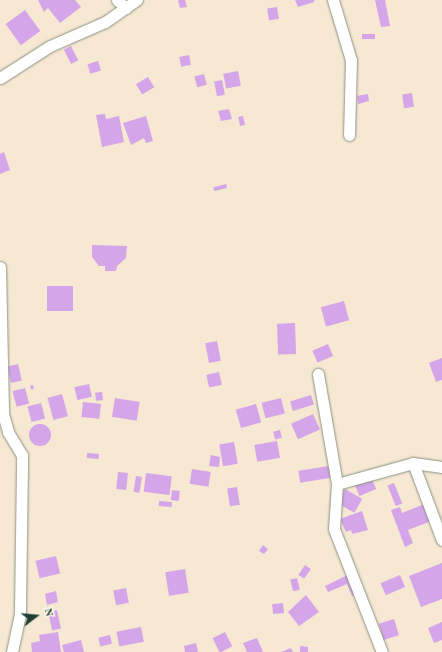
<!DOCTYPE html>
<style>
body{margin:0}
#map{position:relative;width:442px;height:652px;overflow:hidden;background:#f6e8d2;font-family:"Old Standard TT",serif}
div>[style]{position:absolute}
.building>*{inset:0;background:#d4a5e9;transform-origin:0 0}
.round{border-radius:50%}
.roads{filter:drop-shadow(0 0 1px #8a9283) drop-shadow(0 0 1px #8a9283)}
.street>*{height:11px;margin:-5.5px;padding:0 5.5px;transform-origin:5.5px;border-radius:5.5px;background:#fff}
span{translate:-50% -50%;white-space:nowrap;text-align:center;line-height:1.15;-webkit-text-stroke:3px #fbf7ec;paint-order:stroke}
.north{position:absolute;left:16px;top:596px;width:40px;height:40px;-webkit-text-stroke:3px #fbf7ec;paint-order:stroke;rotate:74deg;font-size:11px;font-weight:700;line-height:16px;text-align:center;color:#1f3d34}
.north::after{content:'';display:block;margin:auto;width:14px;height:18px;background:#1f3d34;clip-path:polygon(50% 0,100% 100%,50% 72%,0 100%)}
</style>
<div id="map">
<div class="building">
<i style="clip-path:polygon(38px 0,75px 0,81px 7px,60px 23px,48px 8px,44px 12px)"></i>
<i style="clip-path:polygon(178px 0,185px 0,187px 7px,180px 8px)"></i>
<i style="clip-path:polygon(295px 0,314px 0,314px 2px,298px 7px)"></i>
<i style="clip-path:polygon(375px 0,385px 0,390px 26px,381px 27px)"></i>
<i style="left:277px;top:7px;width:12px;height:10px;rotate:81deg"></i>
<i style="left:25px;top:10px;width:26px;height:24px;rotate:54deg"></i>
<i style="left:375px;top:34px;width:5px;height:13px;rotate:90deg"></i>
<i style="left:71px;top:46px;width:16px;height:8px;rotate:63deg"></i>
<i style="left:189px;top:55px;width:10px;height:10px;rotate:79deg"></i>
<i style="left:98px;top:61px;width:10px;height:11px;rotate:73deg"></i>
<i style="left:238px;top:71px;width:15px;height:15px;rotate:79deg"></i>
<i style="left:204px;top:74px;width:11px;height:10px;rotate:75deg"></i>
<i style="left:148px;top:77px;width:12px;height:14px;rotate:59deg"></i>
<i style="left:222px;top:80px;width:15px;height:8px;rotate:79deg"></i>
<i style="left:412px;top:93px;width:14px;height:10px;rotate:82deg"></i>
<i style="clip-path:polygon(368px 94px,369px 101px,358px 104px,357px 96px)"></i>
<i style="clip-path:polygon(229px 109px,232px 119px,221px 121px,218px 111px)"></i>
<i style="clip-path:polygon(105px 114px,106px 119px,119px 116px,124px 142px,102px 147px,96px 115px)"></i>
<i style="clip-path:polygon(146px 116px,153px 141px,146px 143px,144px 138px,131px 145px,123px 123px)"></i>
<i style="left:243px;top:116px;width:9px;height:5px;rotate:77deg"></i>
<i style="clip-path:polygon(4px 152px,10px 170px,0 174px,0 154px)"></i>
<i style="left:226px;top:184px;width:4px;height:13px;rotate:76deg"></i>
<i style="clip-path:polygon(92px 245px,127px 246px,126px 258px,117px 266px,116px 271px,105px 271px,105px 266px,99px 266px,92px 257px)"></i>
<i style="left:47px;top:286px;width:26px;height:25px"></i>
<i style="left:344px;top:301px;width:20px;height:24px;rotate:75deg"></i>
<i style="left:295px;top:323px;width:31px;height:18px;rotate:88deg"></i>
<i style="left:217px;top:341px;width:20px;height:12px;rotate:79deg"></i>
<i style="left:328px;top:344px;width:13px;height:17px;rotate:67deg"></i>
<i style="clip-path:polygon(442px 358px,442px 380px,436px 382px,429px 363px)"></i>
<i style="left:18px;top:364px;width:17px;height:11px;rotate:77deg"></i>
<i style="left:219px;top:372px;width:13px;height:13px;rotate:77deg"></i>
<i style="left:89px;top:384px;width:13px;height:15px;rotate:77deg"></i>
<i style="left:33px;top:385px;width:4px;height:3px;rotate:76deg"></i>
<i style="left:25px;top:388px;width:16px;height:13px;rotate:75deg"></i>
<i style="left:102px;top:392px;width:8px;height:7px;rotate:83deg"></i>
<i style="left:62px;top:394px;width:23px;height:15px;rotate:75deg"></i>
<i style="left:311px;top:395px;width:10px;height:22px;rotate:73deg"></i>
<i style="left:115px;top:398px;width:25px;height:19px;rotate:9deg"></i>
<i style="left:281px;top:398px;width:16px;height:20px;rotate:76deg"></i>
<i style="left:83px;top:402px;width:18px;height:15px;rotate:6deg"></i>
<i style="left:41px;top:403px;width:16px;height:14px;rotate:75deg"></i>
<i style="left:256px;top:404px;width:19px;height:21px;rotate:74deg"></i>
<i style="left:313px;top:414px;width:17px;height:24px;rotate:66deg"></i>
<i class="round" style="left:29px;top:424px;width:22px;height:22px"></i>
<i style="left:280px;top:430px;width:8px;height:7px;rotate:76deg"></i>
<i style="left:277px;top:441px;width:17px;height:23px;rotate:80deg"></i>
<i style="left:234px;top:442px;width:22px;height:15px;rotate:80deg"></i>
<i style="left:87px;top:453px;width:12px;height:5px;rotate:5deg"></i>
<i style="clip-path:polygon(211px 455px,220px 457px,219px 467px,209px 466px)"></i>
<i style="left:329px;top:466px;width:12px;height:31px;rotate:81deg"></i>
<i style="left:192px;top:469px;width:19px;height:15px;rotate:9deg"></i>
<i style="left:118px;top:472px;width:10px;height:17px;rotate:6deg"></i>
<i style="left:146px;top:473px;width:26px;height:19px;rotate:7deg"></i>
<i style="left:136px;top:476px;width:6px;height:16px;rotate:9deg"></i>
<i style="left:371px;top:477px;width:13px;height:18px;rotate:67deg"></i>
<i style="left:394px;top:483px;width:22px;height:7px;rotate:68deg"></i>
<i style="left:237px;top:487px;width:18px;height:10px;rotate:81deg"></i>
<i style="left:345px;top:489px;width:20px;height:16px;rotate:30deg"></i>
<i style="left:172px;top:490px;width:8px;height:10px;rotate:7deg"></i>
<i style="left:159px;top:501px;width:13px;height:5px;rotate:4deg"></i>
<i style="clip-path:polygon(427px 503px,434px 520px,408px 530px,413px 543px,405px 547px,391px 510px,400px 507px,402px 513px)"></i>
<i style="clip-path:polygon(362px 511px,368px 530px,352px 534px,351px 530px,346px 532px,340px 519px)"></i>
<i style="clip-path:polygon(263px 545px,268px 549px,264px 554px,259px 551px)"></i>
<i style="left:56px;top:556px;width:18px;height:21px;rotate:77deg"></i>
<i style="clip-path:polygon(442px 563px,442px 599px,421px 607px,409px 576px)"></i>
<i style="left:305px;top:565px;width:7px;height:12px;rotate:34deg"></i>
<i style="left:185px;top:569px;width:24px;height:20px;rotate:81deg"></i>
<i style="clip-path:polygon(350px 574px,358px 593px,352px 596px,347px 584px,328px 592px,325px 586px)"></i>
<i style="left:400px;top:575px;width:13px;height:21px;rotate:67deg"></i>
<i style="left:297px;top:578px;width:12px;height:7px;rotate:76deg"></i>
<i style="left:126px;top:588px;width:15px;height:13px;rotate:79deg"></i>
<i style="clip-path:polygon(56px 591px,58px 602px,47px 605px,45px 594px)"></i>
<i style="clip-path:polygon(306px 595px,319px 612px,299px 626px,288px 612px)"></i>
<i style="left:283px;top:603px;width:10px;height:11px;rotate:84deg"></i>
<i style="left:57px;top:610px;width:19px;height:9px;rotate:78deg"></i>
<i style="left:394px;top:619px;width:17px;height:16px;rotate:73deg"></i>
<i style="clip-path:polygon(442px 622px,442px 640px,434px 643px,428px 628px)"></i>
<i style="left:141px;top:627px;width:15px;height:25px;rotate:79deg"></i>
<i style="clip-path:polygon(58px 632px,61px 652px,32px 652px,31px 643px,40px 641px,39px 635px)"></i>
<i style="left:225px;top:632px;width:16px;height:14px;rotate:63deg"></i>
<i style="left:110px;top:635px;width:9px;height:12px;rotate:77deg"></i>
<i style="clip-path:polygon(257px 638px,263px 652px,247px 652px,243px 643px)"></i>
<i style="clip-path:polygon(81px 640px,84px 652px,64px 652px,62px 645px)"></i>
<i style="clip-path:polygon(196px 643px,198px 652px,185px 652px,184px 646px)"></i>
<i style="clip-path:polygon(300px 646px,308px 647px,308px 652px,300px 652px)"></i>
<i style="clip-path:polygon(291px 648px,293px 652px,281px 652px)"></i>
</div>
<div class="roads">
<div class="street">
<i style="left:117px;top:0;width:12px;rotate:42deg"></i>
<i style="left:333px;top:0;width:63px;rotate:73.3deg"></i>
<i style="left:351px;top:60px;width:75px;rotate:91.5deg"></i>
<i style="left:0;top:78px;width:59px;rotate:-32.6deg"></i>
<i style="left:50px;top:46px;width:60px;rotate:-23.6deg"></i>
<i style="left:105px;top:22px;width:39px;rotate:-35deg"></i>
<i style="left:0;top:267px;width:147px;rotate:88.8deg"></i>
<i style="left:3px;top:414px;width:19px;rotate:74deg"></i>
<i style="left:8px;top:432px;width:27px;rotate:59deg"></i>
<i style="left:22px;top:455px;width:11px;rotate:90deg"></i>
<i style="left:22px;top:466px;width:148px;rotate:90.8deg"></i>
<i style="left:20px;top:614px;width:39px;rotate:102deg"></i>
<i style="left:318px;top:374px;width:112px;rotate:80.2deg"></i>
<i style="left:337px;top:484px;width:45px;rotate:93.8deg"></i>
<i style="left:334px;top:529px;width:132px;rotate:68.7deg"></i>
<i style="left:413px;top:463px;width:82px;rotate:69.4deg"></i>
<i style="left:337px;top:484px;width:79px;rotate:-15.4deg"></i>
<i style="left:413px;top:463px;width:29px;rotate:8deg"></i>
</div>
</div>
<div class="north">N</div>
</div>
